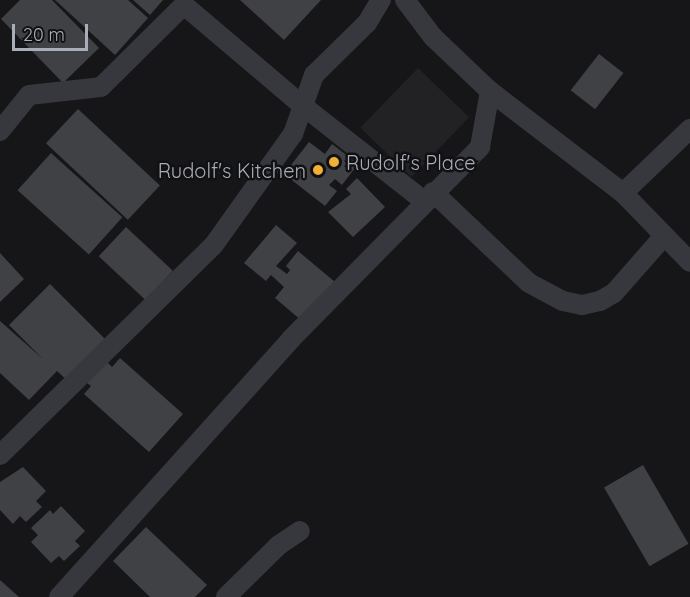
<!DOCTYPE html>
<style>
body{margin:0}
#map{position:relative;width:690px;height:597px;overflow:hidden;background:#161618;font-family:Quicksand,sans-serif}
div>[style]{position:absolute}
.built>*{inset:0;background:#222225;transform-origin:0 0}
.building>*{inset:0;background:#404145;transform-origin:0 0}
.street>*{height:20px;margin:-10px;padding:0 10px;transform-origin:10px;border-radius:10px;background:#37383d}
.dots>*{width:16px;height:16px;translate:-50% -50%;box-sizing:border-box;border:3px solid #111113;border-radius:50%}
span{translate:-50% -50%;white-space:nowrap;text-align:center;line-height:1.15;-webkit-text-stroke:5px #111113;paint-order:stroke}
.poi-label{font-size:20px;color:#a8adb8}
.left{translate:0 -50%;text-align:left}
.right{translate:-100% -50%;text-align:right}
.scale{position:absolute;left:12px;top:24px;width:76px;height:27px;box-sizing:border-box;border:3px solid #a8adb8;border-top:0;padding-left:8px;font-size:18px;line-height:21px;white-space:nowrap;color:#a8adb8;-webkit-text-stroke:4px #111113;paint-order:stroke}
</style>
<div id="map">
<div class="built">
<i style="left:418px;top:68px;width:71px;height:83px;rotate:44deg"></i>
</div>
<div class="building">
<i style="clip-path:polygon(20px 0,52px 0,99px 48px,63px 83px,1px 19px)"></i>
<i style="clip-path:polygon(55px 0,128px 0,148px 18px,115px 55px)"></i>
<i style="clip-path:polygon(133px 0,163px 0,150px 15px)"></i>
<i style="clip-path:polygon(240px 0,321px 0,284px 40px)"></i>
<i style="left:599px;top:54px;width:31px;height:46px;rotate:38deg"></i>
<i style="left:78px;top:109px;width:112px;height:47px;rotate:43deg"></i>
<i style="clip-path:polygon(309px 142px,325px 154px,332px 144px,358px 164px,342px 185px,335px 179px,329px 185px,337px 191px,325px 206px,284px 174px)"></i>
<i style="left:51px;top:153px;width:96px;height:50px;rotate:42deg"></i>
<i style="clip-path:polygon(357px 178px,385px 207px,353px 237px,328px 212px,351px 194px,346px 189px)"></i>
<i style="clip-path:polygon(276px 225px,297px 243px,276px 266px,287px 274px,290px 270px,286px 266px,298px 251px,335px 282px,302px 321px,275px 298px,284px 287px,271px 275px,266px 281px,244px 263px)"></i>
<i style="left:126px;top:227px;width:64px;height:40px;rotate:43deg"></i>
<i style="clip-path:polygon(0 253px,24px 279px,0 302px)"></i>
<i style="clip-path:polygon(50px 284px,110px 344px,71px 384px,57px 371px,29px 400px,0 373px,0 321px,43px 359px,9px 325px)"></i>
<i style="clip-path:polygon(120px 358px,183px 414px,149px 452px,84px 394px,91px 386px,87px 383px,106px 361px,112px 367px)"></i>
<i style="left:643px;top:465px;width:91px;height:45px;rotate:60deg"></i>
<i style="clip-path:polygon(23px 467px,46px 491px,36px 501px,42px 507px,26px 522px,20px 516px,13px 524px,0 510px,0 482px)"></i>
<i style="clip-path:polygon(61px 506px,85px 531px,75px 541px,80px 546px,64px 561px,59px 556px,51px 563px,31px 542px,38px 535px,31px 528px,50px 510px,53px 514px)"></i>
<i style="clip-path:polygon(146px 527px,207px 585px,195px 597px,150px 597px,113px 561px)"></i>
<i style="clip-path:polygon(0 580px,19px 597px,0 597px)"></i>
</div>
<div class="street">
<i style="left:405px;top:0;width:46px;rotate:52.9deg"></i>
<i style="left:433px;top:37px;width:79px;rotate:43.5deg"></i>
<i style="left:490px;top:91px;width:168px;rotate:37.5deg"></i>
<i style="left:623px;top:193px;width:96px;rotate:45.8deg"></i>
<i style="left:0;top:131px;width:46px;rotate:-51.1deg"></i>
<i style="left:29px;top:95px;width:72px;rotate:-6.3deg"></i>
<i style="left:101px;top:87px;width:117px;rotate:-44.7deg"></i>
<i style="left:184px;top:5px;width:155px;rotate:40.3deg"></i>
<i style="left:302px;top:105px;width:155px;rotate:38.2deg"></i>
<i style="left:433px;top:192px;width:132px;rotate:43.5deg"></i>
<i style="left:529px;top:283px;width:38px;rotate:28deg"></i>
<i style="left:563px;top:301px;width:19px;rotate:12deg"></i>
<i style="left:582px;top:305px;width:18px;rotate:-13deg"></i>
<i style="left:600px;top:301px;width:16px;rotate:-30deg"></i>
<i style="left:614px;top:293px;width:76px;rotate:-48.7deg"></i>
<i style="left:623px;top:193px;width:93px;rotate:-43.7deg"></i>
<i style="left:0;top:455px;width:298px;rotate:-44.5deg"></i>
<i style="left:213px;top:246px;width:138px;rotate:-54.5deg"></i>
<i style="left:293px;top:134px;width:63px;rotate:-70.4deg"></i>
<i style="left:314px;top:75px;width:74px;rotate:-44.5deg"></i>
<i style="left:367px;top:23px;width:27px;rotate:-59deg"></i>
<i style="left:59px;top:597px;width:346px;rotate:-48deg"></i>
<i style="left:290px;top:340px;width:271px;rotate:-45.4deg"></i>
<i style="left:480px;top:147px;width:57px;rotate:-79.9deg"></i>
<i style="left:226px;top:597px;width:74px;rotate:-44.5deg"></i>
<i style="left:279px;top:545px;width:25px;rotate:-34deg"></i>
</div>
<div class="dots">
<i style="left:334px;top:162px;background:#f2b134"></i>
<i style="left:318px;top:170px;background:#f2b134"></i>
</div>
<div class="poi-label">
<span class="left" style="left:346px;top:162px">Rudolf's Place</span>
<span class="right" style="left:306px;top:170px">Rudolf's Kitchen</span>
</div>
<div class="scale">20 m</div>
</div>
